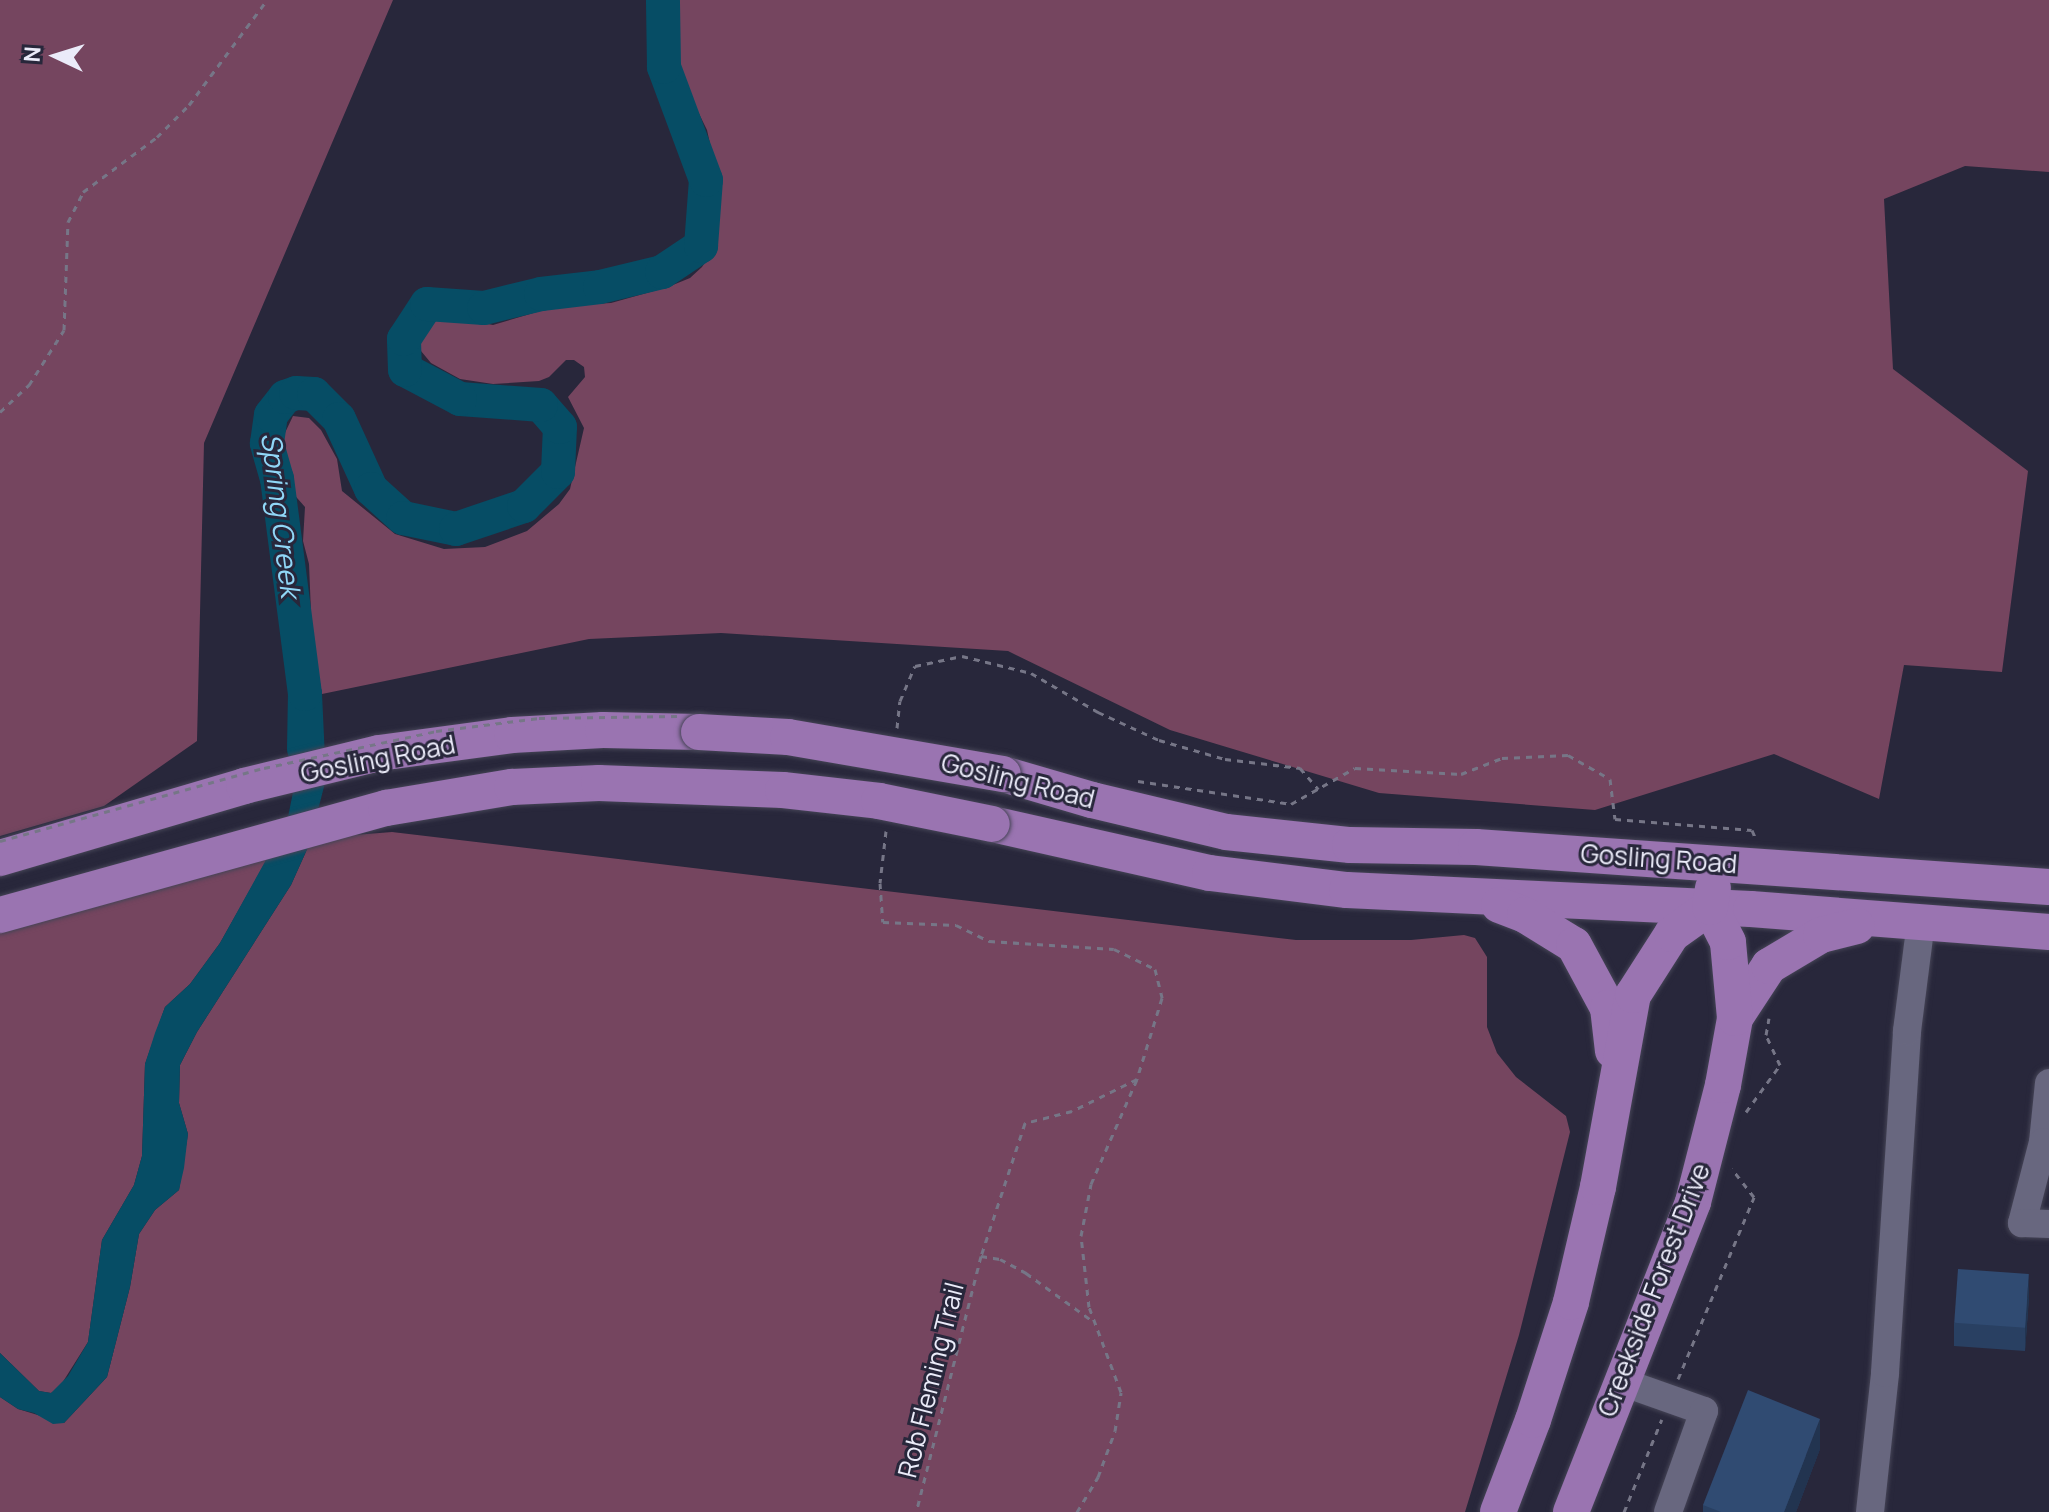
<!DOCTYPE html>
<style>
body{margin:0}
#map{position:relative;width:2049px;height:1512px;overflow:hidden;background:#28273b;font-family:Manrope,sans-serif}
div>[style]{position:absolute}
.forest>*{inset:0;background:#75455f}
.water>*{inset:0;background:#064d65}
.river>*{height:34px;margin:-17px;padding:0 17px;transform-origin:17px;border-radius:17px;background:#064d65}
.path>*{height:3px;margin-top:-1.5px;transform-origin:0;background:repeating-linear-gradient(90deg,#767687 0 6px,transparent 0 12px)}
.roads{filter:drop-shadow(0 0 2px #454456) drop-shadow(0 0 2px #454456)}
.minor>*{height:28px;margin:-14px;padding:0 14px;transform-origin:14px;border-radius:14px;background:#68677f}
.major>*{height:36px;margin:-18px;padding:0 18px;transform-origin:18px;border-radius:18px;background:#9a74b1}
.path-bridge>*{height:3px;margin-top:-1.5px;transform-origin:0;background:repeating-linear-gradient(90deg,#767687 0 6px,transparent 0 12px)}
.bridges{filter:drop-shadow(0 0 2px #454456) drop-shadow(0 0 2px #454456)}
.major-bridge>*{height:36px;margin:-18px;padding:0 18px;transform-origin:18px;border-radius:18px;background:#9a74b1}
.wall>*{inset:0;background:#294062}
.shaded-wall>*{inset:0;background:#223450}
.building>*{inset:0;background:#304b72;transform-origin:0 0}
span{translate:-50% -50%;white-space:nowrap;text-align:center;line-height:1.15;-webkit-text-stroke:6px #28273b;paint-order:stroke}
.street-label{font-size:26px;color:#ebebf9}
.water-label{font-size:28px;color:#90d7f7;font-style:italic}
.north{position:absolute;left:16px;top:16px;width:80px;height:80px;-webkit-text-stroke:6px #28273b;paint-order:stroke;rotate:274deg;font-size:22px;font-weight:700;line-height:32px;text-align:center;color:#ebebf9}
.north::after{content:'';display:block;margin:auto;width:28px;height:36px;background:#ebebf9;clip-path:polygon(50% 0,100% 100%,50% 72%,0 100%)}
</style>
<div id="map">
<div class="forest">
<i style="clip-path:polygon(0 0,393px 0,204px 443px,197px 741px,104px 806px,0 836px)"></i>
<i style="clip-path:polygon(679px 0,2049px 0,2049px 172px,1965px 166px,1884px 199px,1893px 369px,2028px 471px,2002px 672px,1904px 665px,1879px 799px,1774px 754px,1595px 810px,1379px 793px,1170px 730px,1008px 651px,721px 633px,589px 639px,322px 694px,312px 637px,309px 564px,303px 541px,305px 507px,290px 490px,283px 437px,293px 416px,309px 418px,321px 430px,337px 459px,342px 491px,395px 534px,444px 549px,485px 547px,527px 531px,559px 504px,570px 489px,584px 428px,568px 397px,585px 377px,584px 367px,574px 360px,566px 360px,549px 377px,539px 381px,493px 384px,460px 379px,431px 363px,421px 351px,418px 335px,430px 319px,445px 316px,493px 325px,557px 306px,611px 303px,668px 287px,690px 278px,702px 267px,712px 252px,720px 189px,707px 130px,675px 65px)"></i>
<i style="clip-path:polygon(392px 832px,1296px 940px,1411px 940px,1464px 935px,1475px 938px,1487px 957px,1487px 1027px,1497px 1053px,1516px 1077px,1566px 1116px,1570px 1132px,1519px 1335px,1465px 1512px,0 1512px,0 1397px,18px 1409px,64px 1423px,107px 1377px,130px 1287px,139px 1234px,155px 1210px,179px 1190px,188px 1134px,179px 1103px,180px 1065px,197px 1032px,291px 885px,309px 845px,354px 835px)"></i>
<i style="clip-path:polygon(270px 854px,220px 943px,190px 984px,165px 1007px,145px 1064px,142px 1156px,134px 1185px,102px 1240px,88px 1342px,59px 1388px,51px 1393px,39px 1391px,0 1353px,0 930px)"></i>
</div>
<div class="water">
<i style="clip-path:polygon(322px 694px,326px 779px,309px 845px,291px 885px,197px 1032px,180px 1065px,179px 1103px,188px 1134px,184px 1168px,179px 1190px,155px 1210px,139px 1234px,130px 1287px,107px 1377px,64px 1423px,53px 1424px,34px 1413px,18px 1409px,0 1397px,0 1353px,39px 1391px,51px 1393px,68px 1376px,88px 1342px,102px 1240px,134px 1185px,142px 1156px,145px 1064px,155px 1033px,165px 1007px,190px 984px,220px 943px,287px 822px,294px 787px,289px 715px)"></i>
</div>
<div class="river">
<i style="left:304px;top:749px;width:55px;rotate:-89deg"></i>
<i style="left:305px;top:694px;width:217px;rotate:-97.4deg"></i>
<i style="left:277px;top:479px;width:37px;rotate:-106deg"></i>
<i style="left:267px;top:443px;width:28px;rotate:-82deg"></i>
<i style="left:271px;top:415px;width:23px;rotate:-52deg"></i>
<i style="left:285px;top:397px;width:12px;rotate:-20deg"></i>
<i style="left:296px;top:393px;width:18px;rotate:3deg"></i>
<i style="left:314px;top:394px;width:35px;rotate:45deg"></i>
<i style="left:339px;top:419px;width:77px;rotate:65.4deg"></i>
<i style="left:371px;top:489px;width:43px;rotate:42.2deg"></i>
<i style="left:403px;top:518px;width:54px;rotate:11.7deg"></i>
<i style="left:456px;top:529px;width:72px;rotate:-18.7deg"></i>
<i style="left:524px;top:506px;width:48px;rotate:-45deg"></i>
<i style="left:558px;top:472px;width:45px;rotate:-87.5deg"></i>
<i style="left:560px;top:427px;width:29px;rotate:-131deg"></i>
<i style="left:541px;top:405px;width:81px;rotate:-175.8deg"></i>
<i style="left:460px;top:399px;width:62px;rotate:-152.2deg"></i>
<i style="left:405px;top:370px;width:31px;rotate:-92deg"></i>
<i style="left:404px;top:339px;width:42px;rotate:-56.7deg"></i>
<i style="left:427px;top:304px;width:57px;rotate:4deg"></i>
<i style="left:484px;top:308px;width:59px;rotate:-13.8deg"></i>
<i style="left:541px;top:294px;width:59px;rotate:-6.8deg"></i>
<i style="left:600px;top:287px;width:64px;rotate:-13.6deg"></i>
<i style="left:662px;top:272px;width:47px;rotate:-33.7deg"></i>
<i style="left:701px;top:246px;width:66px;rotate:-85.7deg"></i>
<i style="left:706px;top:180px;width:121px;rotate:-110.4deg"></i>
<i style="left:664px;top:67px;width:67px;rotate:-90.9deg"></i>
</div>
<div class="path">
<i style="left:0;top:412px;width:40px;rotate:-43deg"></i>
<i style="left:29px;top:385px;width:65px;rotate:-57.5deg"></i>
<i style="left:64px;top:330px;width:108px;rotate:-87.9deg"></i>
<i style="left:68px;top:222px;width:34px;rotate:-63deg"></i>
<i style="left:83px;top:192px;width:92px;rotate:-36.6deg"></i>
<i style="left:157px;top:137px;width:45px;rotate:-45deg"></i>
<i style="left:189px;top:105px;width:131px;rotate:-53.4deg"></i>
<i style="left:897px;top:728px;width:27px;rotate:-84deg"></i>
<i style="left:900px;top:701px;width:38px;rotate:-67deg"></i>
<i style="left:915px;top:666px;width:48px;rotate:-12deg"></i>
<i style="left:962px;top:656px;width:71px;rotate:13.8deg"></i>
<i style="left:1031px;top:673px;width:78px;rotate:30.2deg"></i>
<i style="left:1098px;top:712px;width:67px;rotate:24.7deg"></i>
<i style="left:1159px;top:740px;width:69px;rotate:16.1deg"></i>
<i style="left:1225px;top:759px;width:76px;rotate:6.8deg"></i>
<i style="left:1300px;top:768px;width:28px;rotate:49deg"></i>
<i style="left:1138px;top:781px;width:155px;rotate:8.5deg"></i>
<i style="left:1291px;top:804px;width:73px;rotate:-29.4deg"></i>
<i style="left:1355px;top:768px;width:106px;rotate:3.2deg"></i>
<i style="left:1461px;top:774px;width:44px;rotate:-21.3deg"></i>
<i style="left:1502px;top:758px;width:66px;rotate:-2.6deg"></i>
<i style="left:1568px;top:755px;width:48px;rotate:29.7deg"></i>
<i style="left:1610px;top:779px;width:40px;rotate:82.9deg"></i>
<i style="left:1615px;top:819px;width:137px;rotate:4.6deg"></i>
<i style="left:1752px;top:830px;width:8px;rotate:67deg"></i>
<i style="left:886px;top:831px;width:52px;rotate:96.6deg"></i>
<i style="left:880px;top:883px;width:39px;rotate:86deg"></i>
<i style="left:883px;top:922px;width:73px;rotate:2.4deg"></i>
<i style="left:956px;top:925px;width:37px;rotate:26deg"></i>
<i style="left:989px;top:941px;width:125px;rotate:3.7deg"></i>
<i style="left:1114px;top:949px;width:46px;rotate:26deg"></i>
<i style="left:1155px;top:969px;width:30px;rotate:76deg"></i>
<i style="left:1162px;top:998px;width:85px;rotate:107.2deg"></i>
<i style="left:1137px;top:1079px;width:72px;rotate:153.8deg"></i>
<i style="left:1072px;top:1111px;width:49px;rotate:165.7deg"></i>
<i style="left:1025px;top:1123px;width:140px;rotate:108.3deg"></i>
<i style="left:981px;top:1256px;width:264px;rotate:104.2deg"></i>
<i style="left:1746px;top:1112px;width:58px;rotate:-54.1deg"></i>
<i style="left:1780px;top:1065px;width:33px;rotate:-115deg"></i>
<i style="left:1766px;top:1035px;width:17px;rotate:-80deg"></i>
<i style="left:981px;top:1256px;width:19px;rotate:9deg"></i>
<i style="left:1000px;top:1259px;width:30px;rotate:28deg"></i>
<i style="left:1026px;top:1273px;width:84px;rotate:35.8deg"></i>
<i style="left:1678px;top:1379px;width:197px;rotate:-67.3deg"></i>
<i style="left:1754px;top:1197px;width:36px;rotate:-128deg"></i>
<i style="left:1077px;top:1512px;width:41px;rotate:-59deg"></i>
<i style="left:1098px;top:1477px;width:49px;rotate:-69.7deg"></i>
<i style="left:1115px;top:1431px;width:39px;rotate:-81deg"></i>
<i style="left:1121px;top:1392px;width:91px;rotate:-110.6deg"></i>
<i style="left:1089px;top:1307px;width:71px;rotate:-96.4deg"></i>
<i style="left:1081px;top:1236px;width:53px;rotate:-79.1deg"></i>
<i style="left:1091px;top:1184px;width:115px;rotate:-66.3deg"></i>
<i style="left:1624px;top:1512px;width:100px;rotate:-67.8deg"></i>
</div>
<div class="roads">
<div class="minor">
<i style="left:2049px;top:1083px;width:59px;rotate:95.8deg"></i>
<i style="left:2043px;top:1142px;width:84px;rotate:104.5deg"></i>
<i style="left:2022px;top:1223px;width:27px;rotate:2deg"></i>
<i style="left:1622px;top:1382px;width:87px;rotate:19.5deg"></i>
<i style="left:1704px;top:1411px;width:107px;rotate:109.6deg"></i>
<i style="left:1870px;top:1512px;width:140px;rotate:-83.8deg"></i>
<i style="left:1885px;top:1373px;width:343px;rotate:-86.3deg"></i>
<i style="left:1907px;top:1031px;width:111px;rotate:-82.7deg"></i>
</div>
<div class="major">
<i style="left:1003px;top:774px;width:93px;rotate:16.3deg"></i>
<i style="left:1092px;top:800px;width:138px;rotate:13.4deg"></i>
<i style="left:1226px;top:832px;width:125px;rotate:6deg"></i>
<i style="left:1350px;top:845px;width:126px;rotate:0.9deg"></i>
<i style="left:1476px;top:847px;width:574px;rotate:3.99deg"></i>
<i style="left:992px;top:824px;width:223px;rotate:12.7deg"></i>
<i style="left:1210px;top:873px;width:138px;rotate:7.1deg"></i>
<i style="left:1347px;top:890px;width:404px;rotate:2.7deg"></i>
<i style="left:1751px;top:909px;width:299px;rotate:4.4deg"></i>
<i style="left:0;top:858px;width:254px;rotate:-16.4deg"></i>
<i style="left:244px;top:786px;width:139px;rotate:-13.7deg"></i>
<i style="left:379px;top:753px;width:134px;rotate:-7.7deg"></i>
<i style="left:512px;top:735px;width:91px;rotate:-3.1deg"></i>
<i style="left:603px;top:730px;width:96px;rotate:1.2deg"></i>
<i style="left:1499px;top:905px;width:28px;rotate:21deg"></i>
<i style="left:1525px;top:915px;width:57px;rotate:31.5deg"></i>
<i style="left:1574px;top:945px;width:72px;rotate:61.6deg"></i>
<i style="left:1608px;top:1008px;width:43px;rotate:83.4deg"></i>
<i style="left:1735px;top:1018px;width:62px;rotate:-56.8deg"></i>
<i style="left:1769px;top:966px;width:61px;rotate:-30.8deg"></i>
<i style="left:1821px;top:935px;width:37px;rotate:-14deg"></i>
<i style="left:1498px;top:1512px;width:98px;rotate:-69.2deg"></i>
<i style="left:1533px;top:1420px;width:124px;rotate:-72.1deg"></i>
<i style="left:1571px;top:1302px;width:118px;rotate:-76.8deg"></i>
<i style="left:1598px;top:1187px;width:195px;rotate:-79.7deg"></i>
<i style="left:1633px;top:995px;width:72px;rotate:-57.4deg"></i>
<i style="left:1672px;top:934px;width:47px;rotate:-35.4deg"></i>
<i style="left:1571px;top:1512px;width:333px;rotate:-68.5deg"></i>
<i style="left:1693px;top:1202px;width:121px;rotate:-75.6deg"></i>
<i style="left:1723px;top:1085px;width:68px;rotate:-79.8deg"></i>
<i style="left:1735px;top:1018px;width:76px;rotate:-95.3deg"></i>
<i style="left:1728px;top:942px;width:39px;rotate:-117deg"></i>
<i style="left:1710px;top:907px;width:19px;rotate:-81deg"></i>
</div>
</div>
<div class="path-bridge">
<i style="left:0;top:841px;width:274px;rotate:-15.5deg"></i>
<i style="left:264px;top:768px;width:176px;rotate:-12.1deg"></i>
<i style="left:436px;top:731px;width:104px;rotate:-7.2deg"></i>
<i style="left:539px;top:718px;width:138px;rotate:-0.8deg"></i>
</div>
<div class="bridges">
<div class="major-bridge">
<i style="left:699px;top:732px;width:89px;rotate:3.2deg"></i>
<i style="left:788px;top:737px;width:218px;rotate:9.8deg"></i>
<i style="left:0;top:915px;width:401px;rotate:-15.5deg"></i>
<i style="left:386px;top:808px;width:128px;rotate:-9.5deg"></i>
<i style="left:512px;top:787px;width:87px;rotate:-2.6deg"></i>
<i style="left:599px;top:783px;width:184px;rotate:2.2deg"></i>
<i style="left:783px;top:790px;width:97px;rotate:6.5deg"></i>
<i style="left:879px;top:801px;width:115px;rotate:11.5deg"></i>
</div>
</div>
<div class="wall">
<i style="clip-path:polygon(2029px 1297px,2025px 1351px,1954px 1346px,1954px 1323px)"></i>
<i style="clip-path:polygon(1820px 1449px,1796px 1512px,1703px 1512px,1703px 1505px)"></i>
</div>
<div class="shaded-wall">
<i style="clip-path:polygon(2029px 1274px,2029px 1297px,2025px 1351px,2025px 1328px)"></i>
<i style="clip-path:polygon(1820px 1419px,1820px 1449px,1796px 1512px,1784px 1512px)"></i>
</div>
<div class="building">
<i style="left:1958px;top:1269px;width:71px;height:54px;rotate:4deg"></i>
<i style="clip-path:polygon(1748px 1390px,1820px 1419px,1784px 1512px,1721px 1512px,1703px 1505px)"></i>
</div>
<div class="street-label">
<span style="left:378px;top:759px;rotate:-11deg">Gosling Road</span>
<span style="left:1018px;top:781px;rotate:14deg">Gosling Road</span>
<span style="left:1659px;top:859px;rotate:4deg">Gosling Road</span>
<span style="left:1654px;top:1290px;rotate:-69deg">Creekside Forest Drive</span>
<span style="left:931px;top:1380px;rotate:-76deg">Rob Fleming Trail</span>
</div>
<div class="water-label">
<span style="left:282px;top:515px;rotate:83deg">Spring Creek</span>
</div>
<div class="north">N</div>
</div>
